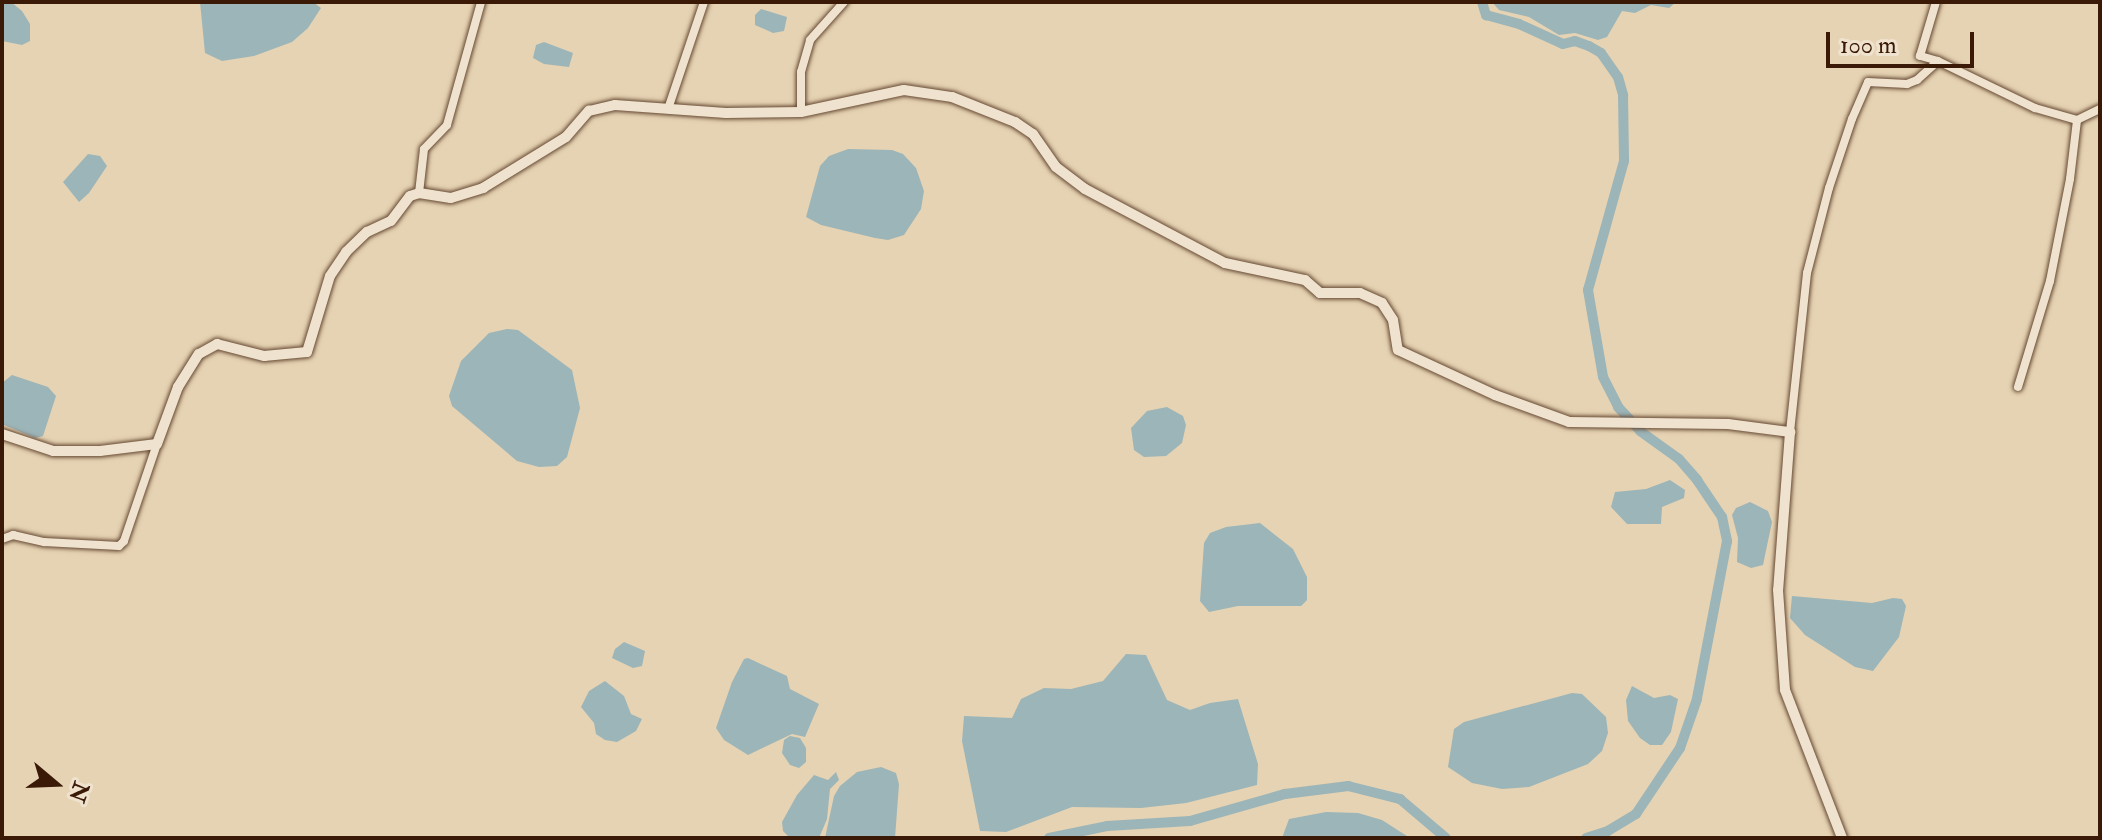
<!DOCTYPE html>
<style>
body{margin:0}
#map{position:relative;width:2102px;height:840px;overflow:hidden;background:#e6d3b3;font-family:"IM FELL Double Pica",serif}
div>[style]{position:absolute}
.water>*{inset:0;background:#9cb5b8}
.canal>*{height:10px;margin:-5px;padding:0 5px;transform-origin:5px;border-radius:5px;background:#9cb5b8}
.roads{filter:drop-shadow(0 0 2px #654832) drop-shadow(0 0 2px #654832)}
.minor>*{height:8px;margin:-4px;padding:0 4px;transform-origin:4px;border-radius:4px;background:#efe2ce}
.tertiary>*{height:10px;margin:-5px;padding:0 5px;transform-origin:5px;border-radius:5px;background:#efe2ce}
span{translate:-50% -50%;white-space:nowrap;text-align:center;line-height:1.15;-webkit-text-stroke:6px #efe2ce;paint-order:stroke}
.frame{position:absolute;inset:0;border:4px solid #3a1a07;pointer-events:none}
.north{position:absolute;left:16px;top:744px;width:80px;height:80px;-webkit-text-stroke:6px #efe2ce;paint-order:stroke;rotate:109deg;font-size:22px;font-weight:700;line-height:32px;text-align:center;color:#3a1a07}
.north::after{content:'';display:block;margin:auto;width:28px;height:36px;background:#3a1a07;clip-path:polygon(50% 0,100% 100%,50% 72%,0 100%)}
.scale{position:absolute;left:1826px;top:32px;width:148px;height:36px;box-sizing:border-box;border:4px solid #3a1a07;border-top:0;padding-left:10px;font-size:24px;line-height:28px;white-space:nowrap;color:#3a1a07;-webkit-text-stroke:6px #efe2ce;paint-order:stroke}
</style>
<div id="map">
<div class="water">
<i style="clip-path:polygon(2px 2px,11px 2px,22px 11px,30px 24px,30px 41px,22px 45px,2px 41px)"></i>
<i style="clip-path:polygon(200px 2px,313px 2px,321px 8px,308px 28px,292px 42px,254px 56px,222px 61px,205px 53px)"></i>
<i style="clip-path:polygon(1492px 2px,1676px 2px,1669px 8px,1651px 5px,1635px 13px,1622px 11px,1607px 37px,1598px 40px,1575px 33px,1559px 35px,1529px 17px,1499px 10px)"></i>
<i style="clip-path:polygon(761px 9px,787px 17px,784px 31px,773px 33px,755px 25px,755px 15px)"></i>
<i style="clip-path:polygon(544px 42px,573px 53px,569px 67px,544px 64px,533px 58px,536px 45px)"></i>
<i style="clip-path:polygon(848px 149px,892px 150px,903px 154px,916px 168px,924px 191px,921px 209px,904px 235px,888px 240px,875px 238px,821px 225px,806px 217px,820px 166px,829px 156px)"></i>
<i style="clip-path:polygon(88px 154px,100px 156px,107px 166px,89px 193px,79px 202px,63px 182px)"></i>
<i style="clip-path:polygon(507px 329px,518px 330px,572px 370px,580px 408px,567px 457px,557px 466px,539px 467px,517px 461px,452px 406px,449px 396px,461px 361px,489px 333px)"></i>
<i style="clip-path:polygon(12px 375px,48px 387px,56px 396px,43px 436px,35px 438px,2px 424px,2px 383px)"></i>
<i style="clip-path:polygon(1167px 407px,1183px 416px,1186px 425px,1182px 443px,1166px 456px,1144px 457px,1134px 450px,1131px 428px,1147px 411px)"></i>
<i style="clip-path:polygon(1670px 480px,1685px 490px,1684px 498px,1662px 507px,1661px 524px,1627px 524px,1611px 507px,1615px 492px,1646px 489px)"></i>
<i style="clip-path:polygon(1750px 502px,1768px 511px,1772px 522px,1763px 565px,1751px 568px,1737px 562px,1738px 538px,1732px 515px,1736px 508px)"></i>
<i style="clip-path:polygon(1260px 523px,1293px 549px,1307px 577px,1307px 600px,1301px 606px,1238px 606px,1209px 612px,1200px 601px,1204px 543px,1210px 533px,1226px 527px)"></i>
<i style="clip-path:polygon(1792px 596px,1872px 603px,1893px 598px,1902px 599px,1906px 606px,1899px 637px,1873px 671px,1855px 667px,1805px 635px,1790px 618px)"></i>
<i style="clip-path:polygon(624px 642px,645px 651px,642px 666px,633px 668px,612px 658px,615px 649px)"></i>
<i style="clip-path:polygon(1126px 654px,1146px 655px,1167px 700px,1190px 710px,1210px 703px,1238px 699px,1258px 764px,1257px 785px,1186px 803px,1141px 808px,1072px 807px,1006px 832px,980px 831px,962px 741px,964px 716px,1012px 718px,1021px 699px,1044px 688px,1071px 689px,1103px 681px)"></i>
<i style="clip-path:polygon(748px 658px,787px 676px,790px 689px,819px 704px,805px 737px,792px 734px,748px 755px,724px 740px,716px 728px,732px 682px,744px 659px)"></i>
<i style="clip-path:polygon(605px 681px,624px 696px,631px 714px,642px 719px,636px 731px,617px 742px,605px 740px,596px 734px,594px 723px,581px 707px,589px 691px)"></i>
<i style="clip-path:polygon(1632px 686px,1654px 698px,1670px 695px,1678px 699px,1671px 732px,1662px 745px,1650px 745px,1640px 738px,1628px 721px,1626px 700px)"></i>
<i style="clip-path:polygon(1572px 693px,1582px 694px,1606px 717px,1608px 733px,1602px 751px,1588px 764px,1529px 787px,1502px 789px,1472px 783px,1448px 767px,1454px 729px,1464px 722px)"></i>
<i style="clip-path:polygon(790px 736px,800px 738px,806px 748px,806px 762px,799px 768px,790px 765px,782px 753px,784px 740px)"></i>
<i style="clip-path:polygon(881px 767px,896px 773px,899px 784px,895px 838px,825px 838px,834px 796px,840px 786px,857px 772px)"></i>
<i style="clip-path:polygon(836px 772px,839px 780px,830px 789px,827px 819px,819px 838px,790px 838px,783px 831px,782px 822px,797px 795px,814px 775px,828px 780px)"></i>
<i style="clip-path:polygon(1326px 812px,1358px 813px,1382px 820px,1410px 838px,1282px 838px,1289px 819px)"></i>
</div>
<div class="canal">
<i style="left:1482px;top:2px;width:14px;rotate:73deg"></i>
<i style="left:1486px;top:15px;width:34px;rotate:15deg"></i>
<i style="left:1519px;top:24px;width:48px;rotate:24.4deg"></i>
<i style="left:1563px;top:44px;width:12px;rotate:-14deg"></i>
<i style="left:1575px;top:41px;width:15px;rotate:20deg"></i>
<i style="left:1589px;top:46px;width:14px;rotate:30deg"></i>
<i style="left:1601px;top:53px;width:29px;rotate:55deg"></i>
<i style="left:1618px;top:77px;width:19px;rotate:74deg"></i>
<i style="left:1623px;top:95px;width:66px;rotate:89.1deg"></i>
<i style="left:1624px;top:161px;width:134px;rotate:105.6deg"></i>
<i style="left:1588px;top:290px;width:88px;rotate:80.2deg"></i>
<i style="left:1603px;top:377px;width:34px;rotate:63deg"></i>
<i style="left:1618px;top:407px;width:33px;rotate:47deg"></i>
<i style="left:1640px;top:431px;width:48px;rotate:35.7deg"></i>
<i style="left:1679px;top:459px;width:28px;rotate:49deg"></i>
<i style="left:1697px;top:480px;width:45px;rotate:56deg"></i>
<i style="left:1722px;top:517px;width:25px;rotate:78deg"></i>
<i style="left:1727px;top:541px;width:161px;rotate:100.8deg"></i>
<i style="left:1697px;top:699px;width:52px;rotate:109.1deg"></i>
<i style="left:1680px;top:748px;width:79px;rotate:123.7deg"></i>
<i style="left:1636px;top:814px;width:33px;rotate:149deg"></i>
<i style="left:1608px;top:831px;width:23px;rotate:162deg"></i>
<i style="left:1049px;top:838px;width:59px;rotate:-11.7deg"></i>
<i style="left:1107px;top:826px;width:83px;rotate:-3.4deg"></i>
<i style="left:1190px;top:821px;width:99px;rotate:-15.9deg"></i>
<i style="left:1285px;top:794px;width:64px;rotate:-7.2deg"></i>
<i style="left:1348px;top:786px;width:54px;rotate:14deg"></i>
<i style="left:1400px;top:799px;width:60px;rotate:40.3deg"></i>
</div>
<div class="roads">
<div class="minor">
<i style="left:1938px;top:61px;width:108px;rotate:25.9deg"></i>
<i style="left:2035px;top:108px;width:44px;rotate:15.9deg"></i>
<i style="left:2077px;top:120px;width:25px;rotate:-26deg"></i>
<i style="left:668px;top:109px;width:113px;rotate:-71.4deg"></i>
<i style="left:801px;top:112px;width:40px;rotate:-90deg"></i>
<i style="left:801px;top:72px;width:33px;rotate:-74deg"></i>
<i style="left:810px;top:40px;width:51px;rotate:-48.2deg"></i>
<i style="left:419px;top:193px;width:44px;rotate:-83.5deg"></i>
<i style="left:424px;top:149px;width:33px;rotate:-46deg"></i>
<i style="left:447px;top:125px;width:128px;rotate:-74.5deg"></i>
<i style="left:2018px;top:387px;width:111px;rotate:-73.2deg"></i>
<i style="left:2050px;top:281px;width:104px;rotate:-78.9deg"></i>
<i style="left:2070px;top:179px;width:59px;rotate:-83.2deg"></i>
<i style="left:1790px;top:432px;width:160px;rotate:-83.9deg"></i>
<i style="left:1807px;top:273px;width:88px;rotate:-75.5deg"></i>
<i style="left:1829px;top:188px;width:73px;rotate:-71.6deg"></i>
<i style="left:1852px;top:119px;width:40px;rotate:-66.6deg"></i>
<i style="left:1868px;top:82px;width:39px;rotate:3deg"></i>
<i style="left:1907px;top:84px;width:11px;rotate:-22deg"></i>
<i style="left:1917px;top:80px;width:28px;rotate:-42deg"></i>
<i style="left:1938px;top:61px;width:19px;rotate:-164deg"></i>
<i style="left:1920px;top:56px;width:56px;rotate:-73.5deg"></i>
<i style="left:2px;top:539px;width:12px;rotate:-20deg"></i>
<i style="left:13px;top:535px;width:32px;rotate:13deg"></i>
<i style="left:44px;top:542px;width:75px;rotate:3.1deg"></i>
<i style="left:119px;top:546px;width:7px;rotate:-45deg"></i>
<i style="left:124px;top:541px;width:102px;rotate:-71.2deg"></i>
</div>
<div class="tertiary">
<i style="left:2px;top:434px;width:54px;rotate:18.4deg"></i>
<i style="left:53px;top:451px;width:47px"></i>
<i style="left:100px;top:451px;width:57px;rotate:-7deg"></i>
<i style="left:157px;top:444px;width:61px;rotate:-69.8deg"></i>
<i style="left:178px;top:387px;width:39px;rotate:-58deg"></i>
<i style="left:199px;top:354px;width:21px;rotate:-29deg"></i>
<i style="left:217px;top:344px;width:49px;rotate:14.3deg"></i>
<i style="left:264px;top:356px;width:43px;rotate:-5.3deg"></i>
<i style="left:307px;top:352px;width:79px;rotate:-73.2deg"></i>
<i style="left:330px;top:276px;width:29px;rotate:-56deg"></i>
<i style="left:346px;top:252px;width:29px;rotate:-44deg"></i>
<i style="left:367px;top:232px;width:26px;rotate:-25deg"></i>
<i style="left:391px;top:221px;width:31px;rotate:-53deg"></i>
<i style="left:410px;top:196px;width:9px;rotate:-18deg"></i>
<i style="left:419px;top:193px;width:32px;rotate:9deg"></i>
<i style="left:451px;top:198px;width:34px;rotate:-17deg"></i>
<i style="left:483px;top:188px;width:97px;rotate:-31.6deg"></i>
<i style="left:566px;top:137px;width:35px;rotate:-49deg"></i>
<i style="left:589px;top:111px;width:27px;rotate:-13deg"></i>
<i style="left:615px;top:105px;width:111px;rotate:4.1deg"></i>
<i style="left:726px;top:113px;width:75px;rotate:-0.8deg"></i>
<i style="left:801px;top:112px;width:105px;rotate:-12.1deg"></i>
<i style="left:904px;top:90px;width:49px;rotate:8.3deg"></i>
<i style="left:952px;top:97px;width:68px;rotate:21.6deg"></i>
<i style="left:1015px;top:122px;width:22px;rotate:34deg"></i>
<i style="left:1033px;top:134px;width:40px;rotate:55.1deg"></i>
<i style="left:1056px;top:167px;width:36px;rotate:37deg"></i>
<i style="left:1085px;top:189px;width:158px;rotate:27.9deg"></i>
<i style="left:1225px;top:263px;width:82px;rotate:12deg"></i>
<i style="left:1305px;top:280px;width:20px;rotate:41deg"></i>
<i style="left:1320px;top:293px;width:40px"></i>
<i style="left:1360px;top:293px;width:24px;rotate:24deg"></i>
<i style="left:1382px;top:303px;width:20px;rotate:57deg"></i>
<i style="left:1393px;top:320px;width:30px;rotate:81deg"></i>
<i style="left:1398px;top:350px;width:107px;rotate:24.9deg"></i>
<i style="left:1495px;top:395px;width:79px;rotate:20deg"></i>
<i style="left:1569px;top:422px;width:159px;rotate:0.7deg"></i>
<i style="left:1728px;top:424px;width:63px;rotate:7.4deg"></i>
<i style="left:1790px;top:432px;width:158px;rotate:94.3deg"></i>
<i style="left:1778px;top:590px;width:100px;rotate:86deg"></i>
<i style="left:1785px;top:690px;width:159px;rotate:68.9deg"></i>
</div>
</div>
<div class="frame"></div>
<div class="north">N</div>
<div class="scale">100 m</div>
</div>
